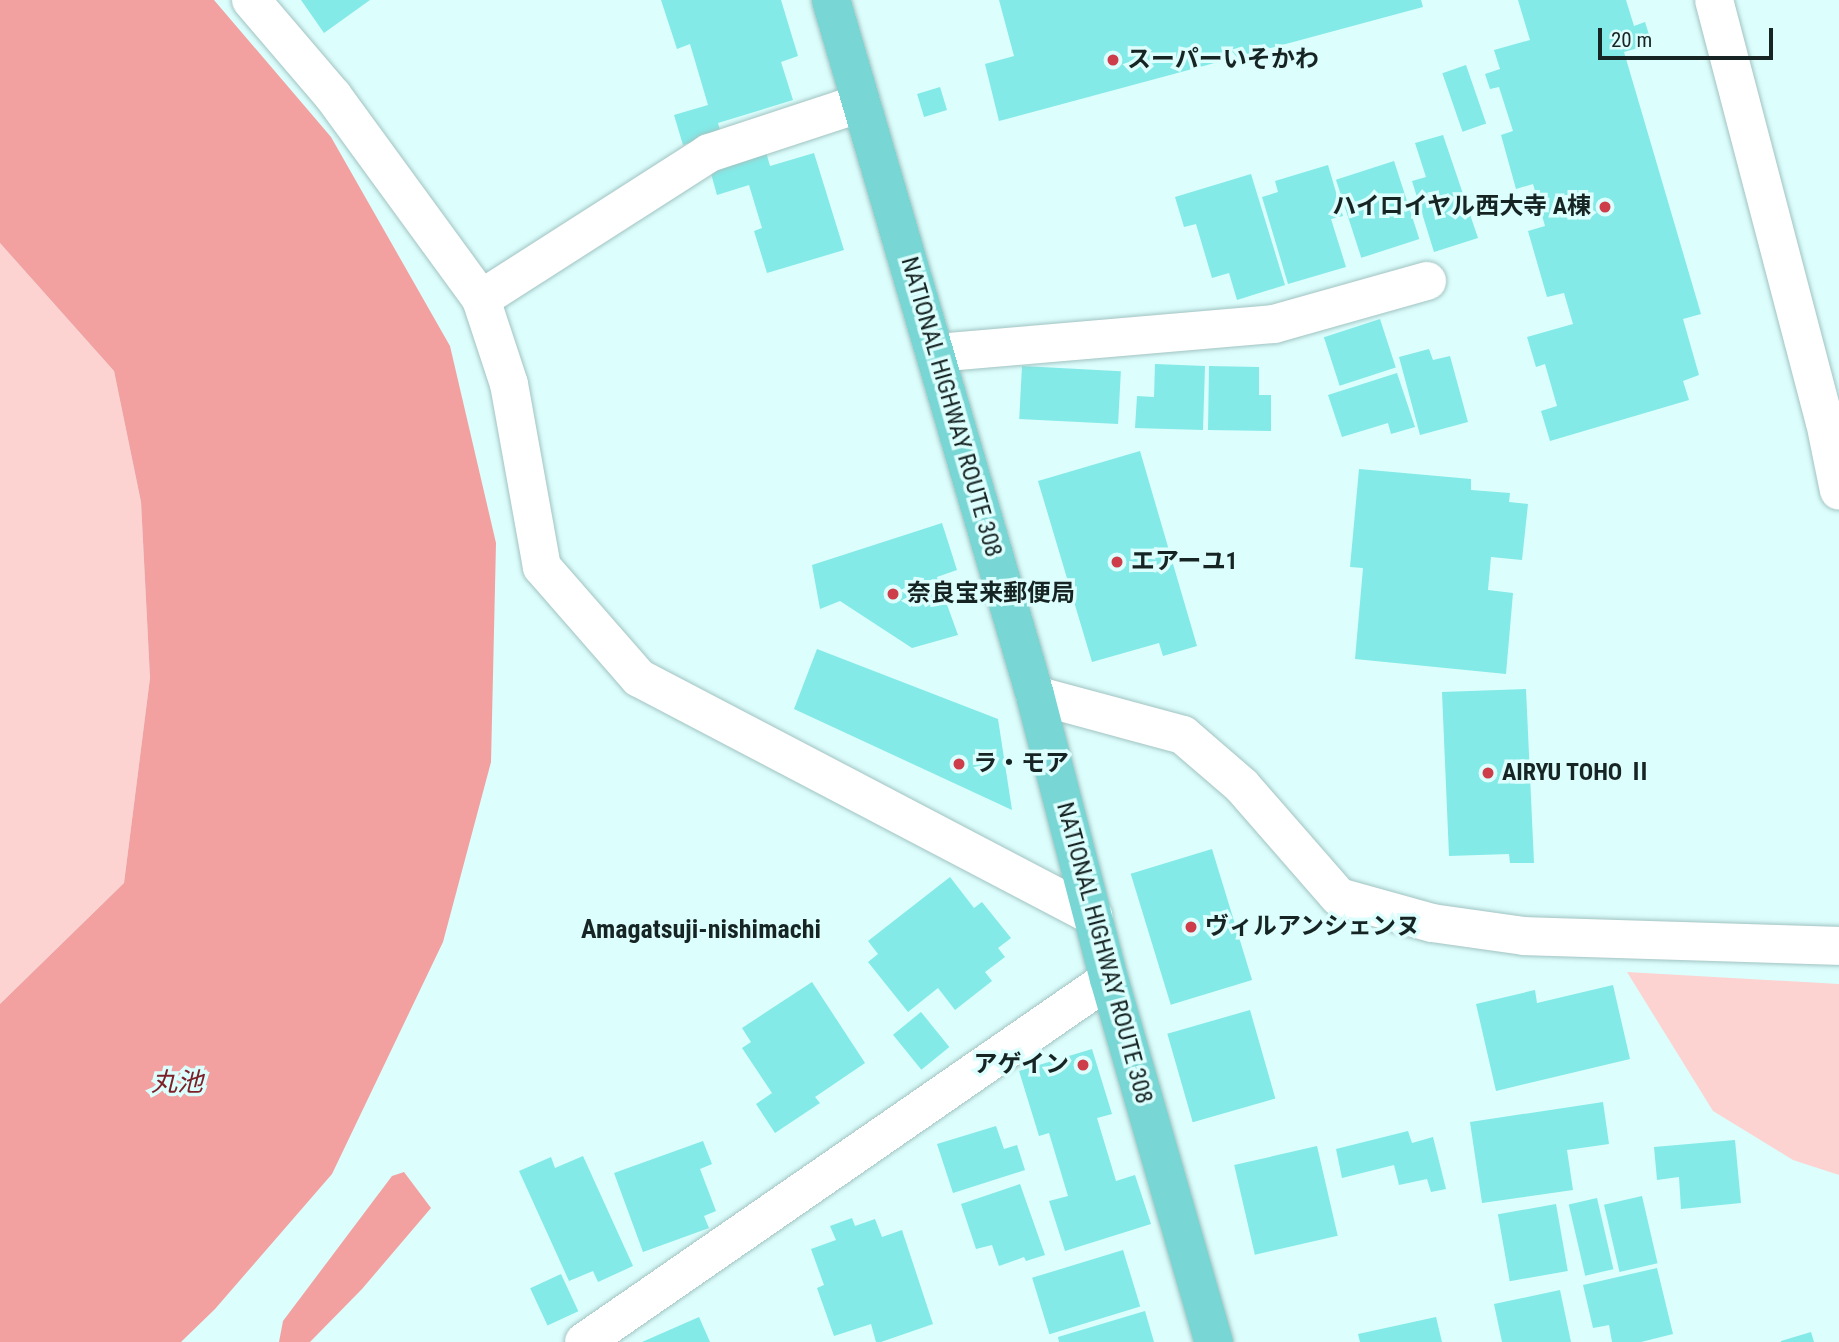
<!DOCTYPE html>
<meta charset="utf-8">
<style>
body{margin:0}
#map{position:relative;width:1839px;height:1342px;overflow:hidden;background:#dcfefd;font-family:"Roboto Condensed","Noto Sans JP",sans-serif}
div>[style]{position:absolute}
.green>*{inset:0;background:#fdd3d1}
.water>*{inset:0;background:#f2a1a0}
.building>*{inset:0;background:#83eae7;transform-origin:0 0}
.roads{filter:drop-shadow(0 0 2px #a1c3c1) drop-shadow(0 0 2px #a1c3c1)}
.minor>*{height:38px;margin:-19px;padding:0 19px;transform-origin:19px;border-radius:19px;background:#fff}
.trunk>*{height:38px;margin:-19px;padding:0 19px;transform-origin:19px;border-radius:19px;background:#78d6d4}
.dots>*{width:19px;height:19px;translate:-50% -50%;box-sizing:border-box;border:4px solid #dcfefd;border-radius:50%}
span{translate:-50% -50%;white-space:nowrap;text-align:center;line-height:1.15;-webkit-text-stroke:7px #dcfefd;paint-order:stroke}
.poi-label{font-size:24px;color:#172424;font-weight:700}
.left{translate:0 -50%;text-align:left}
.right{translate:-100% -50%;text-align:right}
.street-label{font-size:24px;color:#172424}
.neighbourhood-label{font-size:26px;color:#172424;font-weight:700}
.water-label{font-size:26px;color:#7d2129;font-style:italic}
.scale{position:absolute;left:1598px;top:28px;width:175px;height:32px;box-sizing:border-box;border:4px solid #172424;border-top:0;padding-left:9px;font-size:21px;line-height:24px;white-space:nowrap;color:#172424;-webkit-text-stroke:5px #dcfefd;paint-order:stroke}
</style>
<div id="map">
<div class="green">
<i style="clip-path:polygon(0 243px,114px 371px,141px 502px,150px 678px,124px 883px,0 1004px)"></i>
<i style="clip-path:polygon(1627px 972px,1839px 984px,1839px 1175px,1793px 1160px,1713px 1111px)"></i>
</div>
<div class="water">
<i style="clip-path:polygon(0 0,214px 0,331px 137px,450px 346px,496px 543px,491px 762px,443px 942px,332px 1174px,215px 1309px,181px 1342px,0 1342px,0 1004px,124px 883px,150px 678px,141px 502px,114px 371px,0 243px)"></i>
<i style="clip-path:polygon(404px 1172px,431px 1208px,362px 1289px,310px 1342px,279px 1342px,283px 1321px,392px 1176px)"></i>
</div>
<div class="building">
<i style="clip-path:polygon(301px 0,370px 0,324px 33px)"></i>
<i style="clip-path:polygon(661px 0,781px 0,798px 56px,781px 62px,793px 100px,718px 123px,721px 134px,683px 145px,674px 115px,708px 105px,690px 44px,677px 49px)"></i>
<i style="clip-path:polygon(999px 0,1421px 0,1423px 7px,999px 121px,985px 64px,1014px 56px)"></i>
<i style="clip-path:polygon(1518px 0,1626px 0,1634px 26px,1645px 22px,1652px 44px,1624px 52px,1701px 314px,1683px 319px,1699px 375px,1683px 381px,1689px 400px,1550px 441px,1541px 411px,1557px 406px,1545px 364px,1536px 367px,1527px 337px,1573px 324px,1564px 293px,1547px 297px,1528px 231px,1545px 226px,1533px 184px,1516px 189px,1501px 135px,1513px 131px,1499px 87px,1490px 89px,1485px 74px,1500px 69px,1494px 50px,1530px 40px)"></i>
<i style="left:1466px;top:65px;width:62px;height:25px;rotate:71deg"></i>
<i style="left:940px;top:87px;width:24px;height:24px;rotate:73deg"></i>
<i style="clip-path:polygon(1443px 135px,1478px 238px,1434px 252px,1412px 181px,1426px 177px,1415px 143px)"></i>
<i style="clip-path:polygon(766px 152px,770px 166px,814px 153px,844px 250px,767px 273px,754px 231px,762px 228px,749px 185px,717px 195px,710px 170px)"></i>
<i style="left:1394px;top:161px;width:82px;height:61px;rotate:72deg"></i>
<i style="clip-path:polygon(1328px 165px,1343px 216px,1331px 219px,1346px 267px,1288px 284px,1262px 197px,1278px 192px,1275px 181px)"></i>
<i style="clip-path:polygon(1251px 174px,1285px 285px,1237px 300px,1229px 273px,1212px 278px,1196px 224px,1184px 227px,1175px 197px)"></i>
<i style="left:1380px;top:319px;width:51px;height:59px;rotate:72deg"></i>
<i style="clip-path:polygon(1429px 349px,1433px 360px,1450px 356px,1468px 422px,1420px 435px,1399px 357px)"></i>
<i style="clip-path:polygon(1155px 364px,1205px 366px,1203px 430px,1135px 428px,1137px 396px,1154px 397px)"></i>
<i style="left:1022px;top:366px;width:99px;height:53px;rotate:3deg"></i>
<i style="clip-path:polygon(1209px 366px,1259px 367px,1259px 395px,1271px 395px,1271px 431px,1208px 430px)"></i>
<i style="clip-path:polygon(1397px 373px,1415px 427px,1391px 434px,1388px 423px,1342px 437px,1328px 395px)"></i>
<i style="clip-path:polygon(1140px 451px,1197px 646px,1163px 656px,1159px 643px,1092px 662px,1038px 481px)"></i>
<i style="clip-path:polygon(1359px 469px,1471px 479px,1471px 490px,1510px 493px,1509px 502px,1528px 504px,1522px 560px,1491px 557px,1488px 590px,1513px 593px,1506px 674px,1355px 659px,1363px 568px,1350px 567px)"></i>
<i style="clip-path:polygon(942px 523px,957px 570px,937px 577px,958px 635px,912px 648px,840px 601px,820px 609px,812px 565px)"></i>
<i style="clip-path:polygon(817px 649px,998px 719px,1012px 810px,794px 709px)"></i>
<i style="clip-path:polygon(1526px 689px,1534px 863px,1510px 863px,1509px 854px,1449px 856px,1442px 692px)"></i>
<i style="left:1212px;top:849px;width:137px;height:85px;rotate:73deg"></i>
<i style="clip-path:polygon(950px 877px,974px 908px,982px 902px,1011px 938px,998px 948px,1005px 957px,985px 972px,992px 981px,955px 1010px,938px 988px,908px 1012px,868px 962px,878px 954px,868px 941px)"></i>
<i style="clip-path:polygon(812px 982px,865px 1063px,815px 1097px,820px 1103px,775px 1133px,756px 1104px,772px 1093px,742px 1048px,751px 1042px,742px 1028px)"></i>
<i style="clip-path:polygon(1613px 985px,1630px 1059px,1496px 1091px,1476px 1004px,1535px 990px,1537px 1003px)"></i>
<i style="left:1250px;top:1010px;width:92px;height:86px;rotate:74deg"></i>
<i style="left:921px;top:1012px;width:45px;height:36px;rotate:51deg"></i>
<i style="clip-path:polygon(1092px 1049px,1112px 1114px,1097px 1118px,1116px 1181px,1135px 1175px,1151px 1224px,1065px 1251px,1049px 1201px,1068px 1196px,1049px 1133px,1039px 1136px,1019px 1071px)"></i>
<i style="clip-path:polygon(1603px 1102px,1609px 1144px,1567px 1150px,1573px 1190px,1482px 1203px,1470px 1122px)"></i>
<i style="clip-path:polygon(996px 1126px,1004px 1149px,1017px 1145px,1025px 1170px,953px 1193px,937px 1144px)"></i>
<i style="clip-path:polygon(1408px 1131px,1412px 1143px,1433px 1137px,1446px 1189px,1431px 1192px,1427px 1179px,1399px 1185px,1394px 1165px,1342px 1178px,1336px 1149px)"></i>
<i style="clip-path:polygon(1735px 1140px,1741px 1203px,1681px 1209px,1679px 1177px,1657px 1180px,1654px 1147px)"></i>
<i style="clip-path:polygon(703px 1141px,712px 1164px,700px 1169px,716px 1211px,704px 1216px,709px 1228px,643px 1252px,614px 1173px)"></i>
<i style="left:1317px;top:1146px;width:92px;height:85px;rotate:77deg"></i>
<i style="clip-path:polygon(583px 1156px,633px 1266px,598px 1282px,593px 1271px,569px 1281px,519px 1171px,551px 1157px,555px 1168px)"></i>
<i style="clip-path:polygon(1020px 1184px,1045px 1255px,1026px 1261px,1024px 1257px,999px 1266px,992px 1245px,976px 1249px,961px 1204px)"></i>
<i style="left:1642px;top:1196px;width:69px;height:39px;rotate:77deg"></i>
<i style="left:1597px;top:1198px;width:73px;height:29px;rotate:77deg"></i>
<i style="left:1556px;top:1204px;width:68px;height:59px;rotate:80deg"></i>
<i style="clip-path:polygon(852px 1218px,855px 1226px,875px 1219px,882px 1237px,902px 1230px,933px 1324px,881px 1342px,876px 1342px,871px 1324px,834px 1336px,817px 1288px,824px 1285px,811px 1249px,836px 1240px,830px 1226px)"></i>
<i style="left:1123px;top:1250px;width:59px;height:95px;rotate:73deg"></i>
<i style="clip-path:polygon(1657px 1268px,1673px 1334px,1641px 1342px,1612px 1342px,1609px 1325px,1593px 1328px,1583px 1285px)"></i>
<i style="left:561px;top:1274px;width:41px;height:34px;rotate:65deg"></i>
<i style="clip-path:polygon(1560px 1290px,1571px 1342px,1502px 1342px,1494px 1304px)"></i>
<i style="clip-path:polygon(1145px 1311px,1154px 1342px,1059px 1342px,1058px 1337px)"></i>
<i style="clip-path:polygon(699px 1317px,710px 1342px,642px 1342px)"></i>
<i style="clip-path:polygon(1436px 1317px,1442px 1342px,1360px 1342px,1358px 1334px)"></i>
<i style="clip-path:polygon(1811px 1332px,1814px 1342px,1781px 1342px,1781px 1341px)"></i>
</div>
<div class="roads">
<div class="minor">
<i style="left:251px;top:0;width:126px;rotate:49.5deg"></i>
<i style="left:333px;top:96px;width:251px;rotate:53.9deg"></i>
<i style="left:481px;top:299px;width:89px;rotate:71.8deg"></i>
<i style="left:509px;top:384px;width:186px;rotate:79.8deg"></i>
<i style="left:542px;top:567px;width:147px;rotate:48.9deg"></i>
<i style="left:639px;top:678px;width:513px;rotate:27.66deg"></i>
<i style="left:1714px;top:0;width:436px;rotate:75.3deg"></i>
<i style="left:1825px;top:422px;width:70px;rotate:78.5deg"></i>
<i style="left:481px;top:299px;width:271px;rotate:-32.6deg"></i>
<i style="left:709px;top:153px;width:160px;rotate:-18.2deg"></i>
<i style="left:936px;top:353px;width:339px;rotate:-4.9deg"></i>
<i style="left:1274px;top:324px;width:159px;rotate:-15.7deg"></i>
<i style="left:1035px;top:695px;width:153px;rotate:15.1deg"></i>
<i style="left:1183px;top:735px;width:78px;rotate:40.8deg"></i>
<i style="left:1242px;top:786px;width:147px;rotate:48.9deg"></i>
<i style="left:1339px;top:897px;width:97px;rotate:15.6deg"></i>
<i style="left:1432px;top:923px;width:93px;rotate:8deg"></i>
<i style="left:1524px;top:936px;width:315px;rotate:1.8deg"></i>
<i style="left:584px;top:1342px;width:638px;rotate:-34.66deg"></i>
</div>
<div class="trunk">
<i style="left:831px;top:0;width:724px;rotate:73.64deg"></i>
<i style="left:1035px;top:695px;width:293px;rotate:75.4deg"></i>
<i style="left:1109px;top:979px;width:378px;rotate:73.9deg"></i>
</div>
</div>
<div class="dots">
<i style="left:1113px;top:60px;background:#ce3e4a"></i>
<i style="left:1605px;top:207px;background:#ce3e4a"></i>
<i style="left:1117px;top:562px;background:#ce3e4a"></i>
<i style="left:893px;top:594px;background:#ce3e4a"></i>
<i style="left:959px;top:764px;background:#ce3e4a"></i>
<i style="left:1488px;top:773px;background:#ce3e4a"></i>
<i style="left:1191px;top:927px;background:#ce3e4a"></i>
<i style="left:1083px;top:1065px;background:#ce3e4a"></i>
</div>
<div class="poi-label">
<span class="left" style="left:1127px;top:60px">スーパーいそかわ</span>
<span class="right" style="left:1591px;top:207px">ハイロイヤル西大寺 A棟</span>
<span class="left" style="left:1131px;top:562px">エアーユ1</span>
<span class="left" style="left:907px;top:594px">奈良宝来郵便局</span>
<span class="left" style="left:973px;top:764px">ラ・モア</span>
<span class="left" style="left:1502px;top:773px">AIRYU TOHO Ⅱ</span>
<span class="left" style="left:1205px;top:927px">ヴィルアンシェンヌ</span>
<span class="right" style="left:1069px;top:1065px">アゲイン</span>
</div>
<div class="street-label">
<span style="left:951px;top:407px;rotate:74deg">NATIONAL HIGHWAY ROUTE 308</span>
<span style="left:1104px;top:953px;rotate:75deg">NATIONAL HIGHWAY ROUTE 308</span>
</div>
<div class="neighbourhood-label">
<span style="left:701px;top:930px">Amagatsuji-nishimachi</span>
</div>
<div class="water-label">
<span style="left:177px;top:1083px">丸池</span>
</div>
<div class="scale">20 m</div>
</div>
